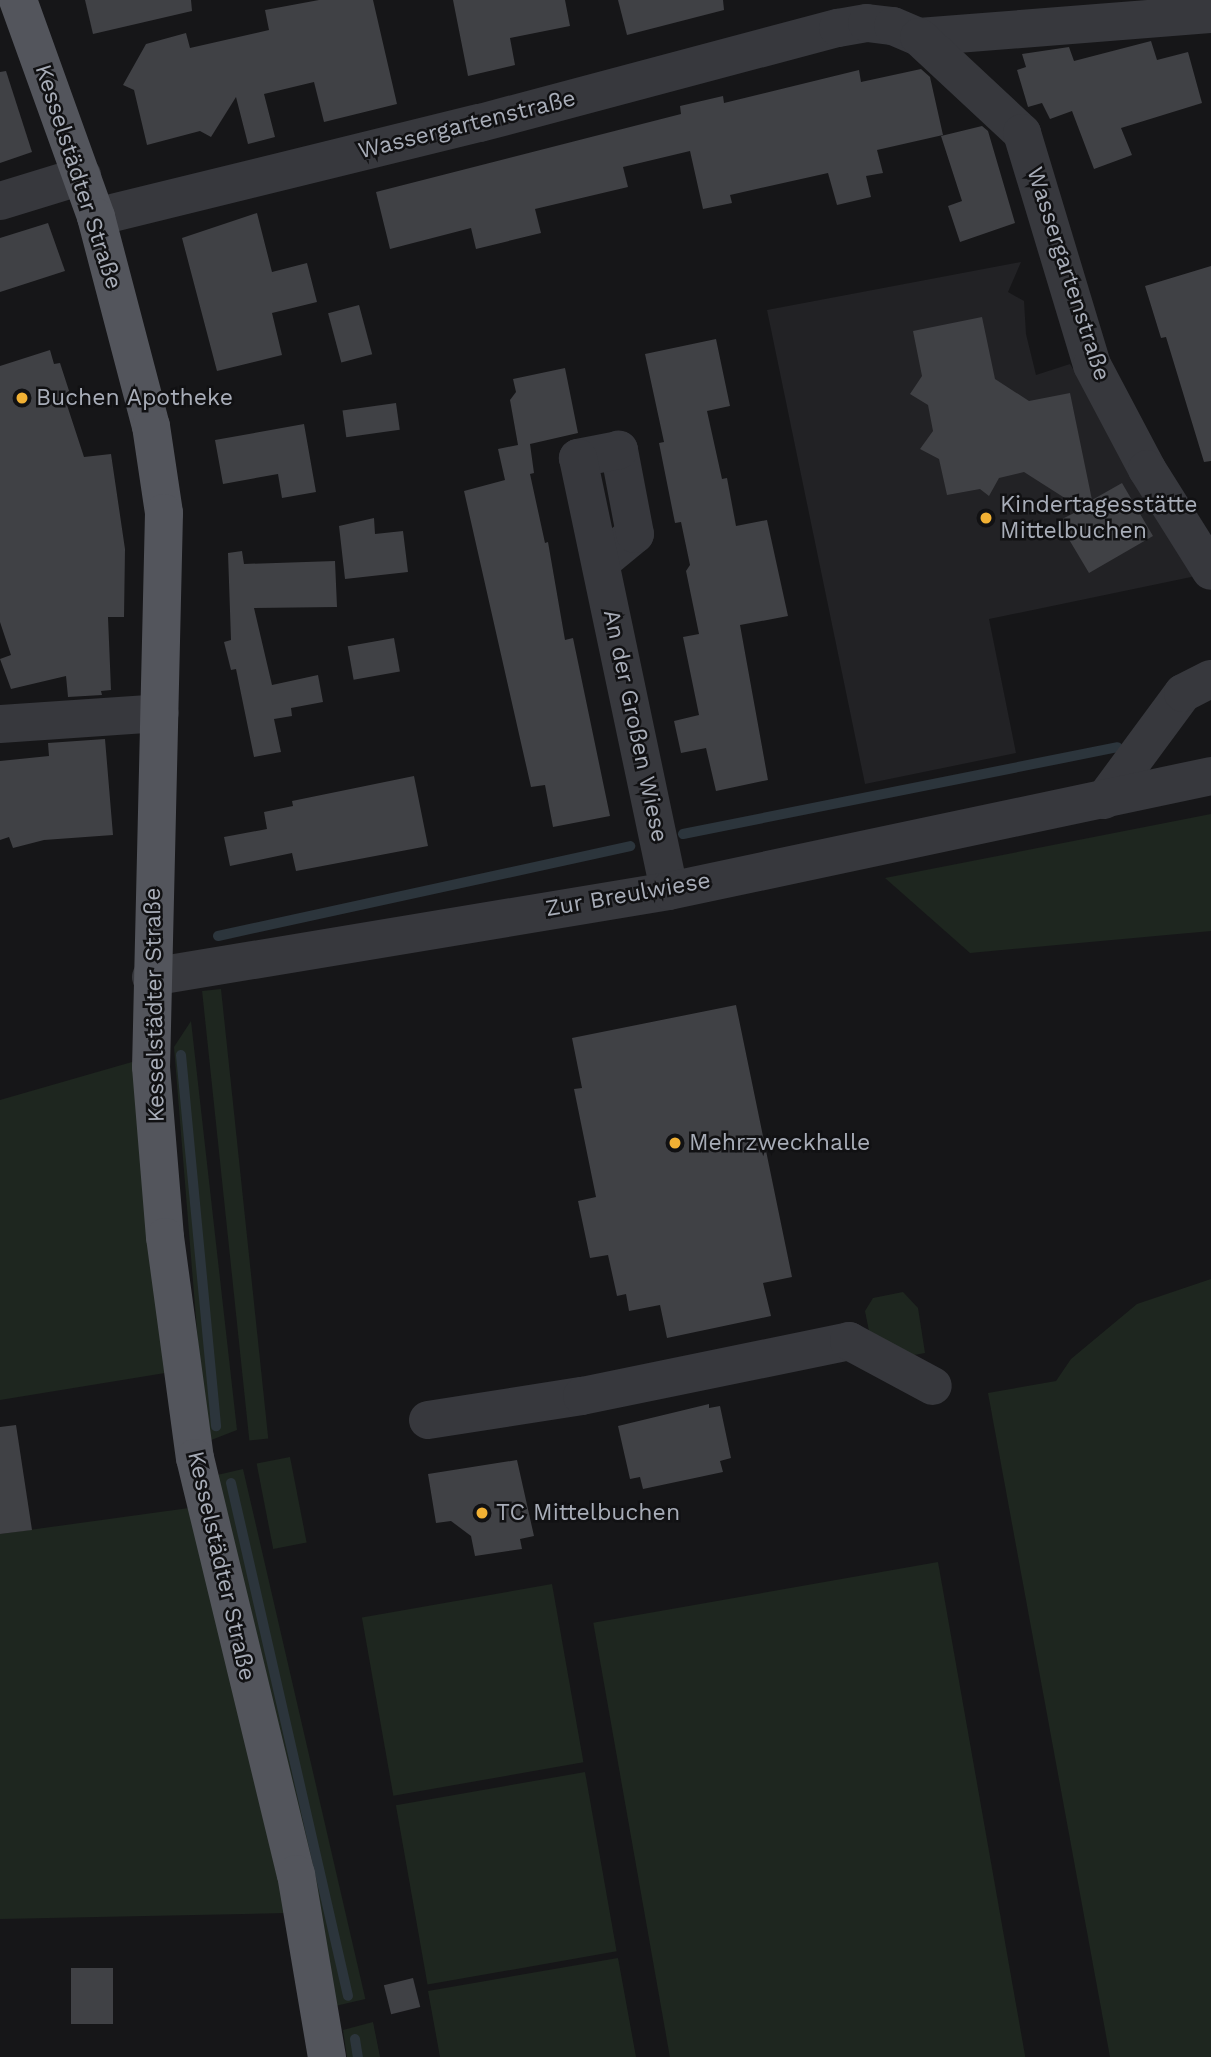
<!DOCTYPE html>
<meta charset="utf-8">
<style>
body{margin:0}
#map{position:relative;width:1211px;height:2057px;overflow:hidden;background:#161618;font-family:"Work Sans",sans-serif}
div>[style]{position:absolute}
.built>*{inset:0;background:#222225}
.green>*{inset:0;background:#1e261f;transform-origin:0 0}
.stream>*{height:10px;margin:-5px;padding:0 5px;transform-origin:5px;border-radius:5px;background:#2c353c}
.building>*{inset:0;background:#404145;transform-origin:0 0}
.minor>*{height:38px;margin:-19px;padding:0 19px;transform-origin:19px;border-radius:19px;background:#37383d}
.major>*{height:38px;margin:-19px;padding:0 19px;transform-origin:19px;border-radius:19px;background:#53555c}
.dots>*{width:19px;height:19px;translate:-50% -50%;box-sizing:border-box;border:4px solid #111113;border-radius:50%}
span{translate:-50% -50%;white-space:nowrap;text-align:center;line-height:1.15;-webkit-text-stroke:5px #111113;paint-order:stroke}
.street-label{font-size:23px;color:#a8adb8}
.poi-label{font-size:23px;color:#a8adb8}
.left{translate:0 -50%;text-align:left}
</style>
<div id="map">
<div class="built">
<i style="clip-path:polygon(1021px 262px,1008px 292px,1024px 301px,1026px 334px,1036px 375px,1070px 364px,1196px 576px,989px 619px,1016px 753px,865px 784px,767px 310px)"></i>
</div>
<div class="green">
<i style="clip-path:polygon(1211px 814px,1211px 931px,970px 953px,885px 878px)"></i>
<i style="left:221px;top:989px;width:452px;height:19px;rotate:84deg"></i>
<i style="clip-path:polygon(191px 1021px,237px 1430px,206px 1442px,174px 1047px)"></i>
<i style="clip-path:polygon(132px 1062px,165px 1373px,0 1400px,0 1100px)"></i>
<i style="clip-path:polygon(1211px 1279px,1211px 2057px,1110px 2057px,988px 1393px,1056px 1381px,1071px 1359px,1137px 1304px)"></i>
<i style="clip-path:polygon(903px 1292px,918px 1308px,925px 1353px,888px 1360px,870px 1336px,865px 1311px,873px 1298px)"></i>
<i style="left:290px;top:1457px;width:87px;height:34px;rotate:79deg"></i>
<i style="left:243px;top:1469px;width:544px;height:32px;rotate:77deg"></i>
<i style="clip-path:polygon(189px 1508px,286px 1913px,0 1919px,0 1534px)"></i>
<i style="left:938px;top:1562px;width:503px;height:350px;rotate:80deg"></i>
<i style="left:552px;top:1584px;width:181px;height:193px;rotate:80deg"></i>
<i style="left:585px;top:1772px;width:182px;height:192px;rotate:80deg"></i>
<i style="clip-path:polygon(618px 1958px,636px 2057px,440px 2057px,428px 1991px)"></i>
<i style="clip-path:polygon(373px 2022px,380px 2057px,347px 2057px,343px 2030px)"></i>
</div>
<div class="stream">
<i style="left:683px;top:834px;width:443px;rotate:-11.3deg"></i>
<i style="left:218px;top:936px;width:422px;rotate:-12.3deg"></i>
<i style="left:181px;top:1055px;width:373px;rotate:84.6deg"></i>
<i style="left:231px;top:1483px;width:526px;rotate:77.15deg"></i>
<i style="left:355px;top:2039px;width:18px;rotate:81deg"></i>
</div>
<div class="building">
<i style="clip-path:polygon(85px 0,191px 0,192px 11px,93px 34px)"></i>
<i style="clip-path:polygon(319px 0,373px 0,397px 104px,324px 122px,314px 82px,264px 94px,275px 137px,248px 144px,236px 97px,211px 137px,200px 131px,147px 145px,134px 90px,123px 85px,146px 44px,186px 33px,190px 48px,269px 30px,265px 10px)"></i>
<i style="clip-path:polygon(453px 0,565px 0,570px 26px,510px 38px,515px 65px,468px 76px)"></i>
<i style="clip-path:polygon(618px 0,723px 0,724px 10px,627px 35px)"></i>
<i style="clip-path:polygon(1151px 41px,1157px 60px,1188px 52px,1202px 103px,1121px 128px,1132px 155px,1094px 169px,1072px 111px,1050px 119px,1042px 103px,1028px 107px,1017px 70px,1026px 67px,1022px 54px,1069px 47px,1074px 61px)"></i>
<i style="clip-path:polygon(921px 69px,930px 77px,943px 135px,877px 150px,883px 173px,866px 176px,871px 197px,837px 205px,828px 173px,730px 195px,732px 203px,703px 209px,690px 151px,623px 167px,628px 187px,535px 209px,541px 233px,476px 249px,471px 228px,390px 249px,376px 192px,681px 114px,680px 106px,723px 96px,724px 103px,859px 70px,861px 82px)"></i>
<i style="clip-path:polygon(6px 71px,32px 152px,0 163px,0 72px)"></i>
<i style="clip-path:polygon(982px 126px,988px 131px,1015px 223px,960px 242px,948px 206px,962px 201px,941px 136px)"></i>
<i style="clip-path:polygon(257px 213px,272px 272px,307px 263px,317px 302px,272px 313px,282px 355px,217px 371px,182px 238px)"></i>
<i style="clip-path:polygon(48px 223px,65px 271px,0 292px,0 238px)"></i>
<i style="clip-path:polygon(1211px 266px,1211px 461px,1204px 462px,1166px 337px,1161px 338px,1145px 286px)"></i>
<i style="left:359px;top:305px;width:51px;height:32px;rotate:75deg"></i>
<i style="clip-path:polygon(982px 317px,995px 379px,1029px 401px,1070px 393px,1092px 500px,1122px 483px,1153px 536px,1089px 573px,1058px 521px,1082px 509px,1024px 472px,999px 478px,989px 496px,980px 489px,947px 495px,939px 459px,920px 449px,933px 431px,928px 405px,910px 394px,922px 376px,913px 331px)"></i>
<i style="clip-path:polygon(716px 339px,730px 406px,707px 411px,722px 479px,727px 478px,736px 526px,767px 520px,788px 616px,740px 625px,768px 780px,716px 791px,706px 748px,681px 753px,674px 721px,699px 715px,683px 637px,699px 634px,686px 571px,690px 565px,681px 522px,675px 523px,659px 443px,664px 442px,645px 354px)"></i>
<i style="clip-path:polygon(50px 350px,54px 364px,60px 363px,72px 400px,66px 402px,84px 457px,111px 454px,125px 549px,124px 617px,108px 617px,111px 690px,101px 691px,102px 695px,68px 697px,66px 676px,11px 689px,0 659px,11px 655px,0 622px,0 366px)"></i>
<i style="clip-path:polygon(565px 368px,578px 433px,530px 444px,534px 473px,530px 474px,545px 543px,548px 542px,565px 640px,573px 638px,610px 816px,553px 827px,545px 785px,531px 787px,464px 491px,505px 480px,498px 449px,518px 445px,510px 400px,516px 392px,513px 379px)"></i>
<i style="left:396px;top:403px;width:27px;height:54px;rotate:82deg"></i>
<i style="clip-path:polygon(304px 424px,316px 492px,282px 498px,278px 474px,223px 484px,215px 440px)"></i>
<i style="clip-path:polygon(374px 518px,375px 534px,403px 531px,408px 572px,345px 579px,339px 526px)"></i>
<i style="clip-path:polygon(242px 551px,244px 564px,335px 561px,337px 607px,254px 608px,272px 685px,318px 675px,323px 702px,291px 708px,292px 716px,274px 719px,281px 752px,254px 757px,236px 669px,231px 670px,224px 642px,231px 640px,228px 553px)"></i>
<i style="left:394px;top:638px;width:34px;height:47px;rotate:80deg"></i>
<i style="clip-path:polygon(105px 739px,113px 835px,44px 840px,13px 848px,9px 837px,0 840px,0 761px,49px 756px,48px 743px)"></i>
<i style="clip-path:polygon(414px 776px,428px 846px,296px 871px,292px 853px,230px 866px,224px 837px,267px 829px,264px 812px,293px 806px,292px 801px)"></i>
<i style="clip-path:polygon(736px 1005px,792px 1277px,763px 1283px,771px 1316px,667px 1338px,660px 1305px,629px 1311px,626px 1294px,617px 1296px,608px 1255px,590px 1258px,578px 1201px,596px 1197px,574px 1089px,582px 1088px,572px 1038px)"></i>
<i style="clip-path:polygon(709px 1404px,709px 1408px,720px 1406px,731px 1458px,720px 1461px,723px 1472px,643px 1489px,640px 1477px,630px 1479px,618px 1426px)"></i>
<i style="clip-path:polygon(16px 1425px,32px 1530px,0 1534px,0 1427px)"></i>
<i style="clip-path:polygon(517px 1460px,534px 1536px,520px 1539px,522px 1549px,475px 1556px,471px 1536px,451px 1521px,436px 1523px,428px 1474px)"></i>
<i style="left:71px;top:1968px;width:42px;height:56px"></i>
<i style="left:413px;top:1978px;width:30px;height:30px;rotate:76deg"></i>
</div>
<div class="minor">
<i style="left:919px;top:37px;width:293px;rotate:-4.5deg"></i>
<i style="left:0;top:201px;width:86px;rotate:-17deg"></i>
<i style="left:96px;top:217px;width:395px;rotate:-13.8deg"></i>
<i style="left:480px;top:123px;width:370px;rotate:-14.9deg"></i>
<i style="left:838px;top:28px;width:29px;rotate:-10deg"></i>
<i style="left:867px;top:23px;width:26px;rotate:7deg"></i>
<i style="left:893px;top:26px;width:28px;rotate:23deg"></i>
<i style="left:919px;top:37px;width:141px;rotate:43deg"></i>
<i style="left:1022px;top:133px;width:242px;rotate:73.2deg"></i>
<i style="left:1092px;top:365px;width:118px;rotate:62.1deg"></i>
<i style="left:1147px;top:469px;width:120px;rotate:57.9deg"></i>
<i style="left:601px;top:562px;width:44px;rotate:-39.5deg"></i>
<i style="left:635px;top:534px;width:86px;rotate:-100.8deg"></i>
<i style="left:619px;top:450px;width:42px;rotate:169deg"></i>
<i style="left:578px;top:458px;width:442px;rotate:78.1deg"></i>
<i style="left:0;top:724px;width:160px;rotate:-3.9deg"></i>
<i style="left:1104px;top:800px;width:133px;rotate:-53.6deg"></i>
<i style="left:1183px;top:693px;width:31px;rotate:-27deg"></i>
<i style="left:151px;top:977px;width:525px;rotate:-9.43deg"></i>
<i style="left:669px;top:891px;width:554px;rotate:-11.98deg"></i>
<i style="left:428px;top:1420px;width:156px;rotate:-8.9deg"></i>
<i style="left:582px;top:1396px;width:273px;rotate:-11.6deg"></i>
<i style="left:849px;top:1341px;width:95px;rotate:28.2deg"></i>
</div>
<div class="major">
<i style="left:18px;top:0;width:231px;rotate:70.2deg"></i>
<i style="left:96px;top:217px;width:216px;rotate:75.3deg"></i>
<i style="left:151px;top:426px;width:88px;rotate:81.5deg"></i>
<i style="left:164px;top:513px;width:554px;rotate:91.34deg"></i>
<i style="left:151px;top:1067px;width:171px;rotate:85.3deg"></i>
<i style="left:165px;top:1237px;width:223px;rotate:82.3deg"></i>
<i style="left:195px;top:1458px;width:428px;rotate:76.4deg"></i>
<i style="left:296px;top:1874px;width:186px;rotate:80.4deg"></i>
</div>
<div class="dots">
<i style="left:22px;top:398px;background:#f2b134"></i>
<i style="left:986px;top:518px;background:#f2b134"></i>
<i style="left:675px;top:1143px;background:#f2b134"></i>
<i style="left:482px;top:1513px;background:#f2b134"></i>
</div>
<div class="street-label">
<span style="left:467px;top:125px;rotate:-14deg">Wassergartenstraße</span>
<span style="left:78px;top:177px;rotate:72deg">Kesselstädter Straße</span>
<span style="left:1068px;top:274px;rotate:72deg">Wassergartenstraße</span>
<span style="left:635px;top:726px;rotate:78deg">An der Großen Wiese</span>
<span style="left:628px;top:895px;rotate:-10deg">Zur Breulwiese</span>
<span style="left:155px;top:1005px;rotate:-91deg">Kesselstädter Straße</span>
<span style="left:221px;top:1566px;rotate:77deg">Kesselstädter Straße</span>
</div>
<div class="poi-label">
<span class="left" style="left:36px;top:398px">Buchen Apotheke</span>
<span class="left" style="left:1000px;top:518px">Kindertagesstätte<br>Mittelbuchen</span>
<span class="left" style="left:689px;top:1143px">Mehrzweckhalle</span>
<span class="left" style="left:496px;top:1513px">TC Mittelbuchen</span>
</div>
</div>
